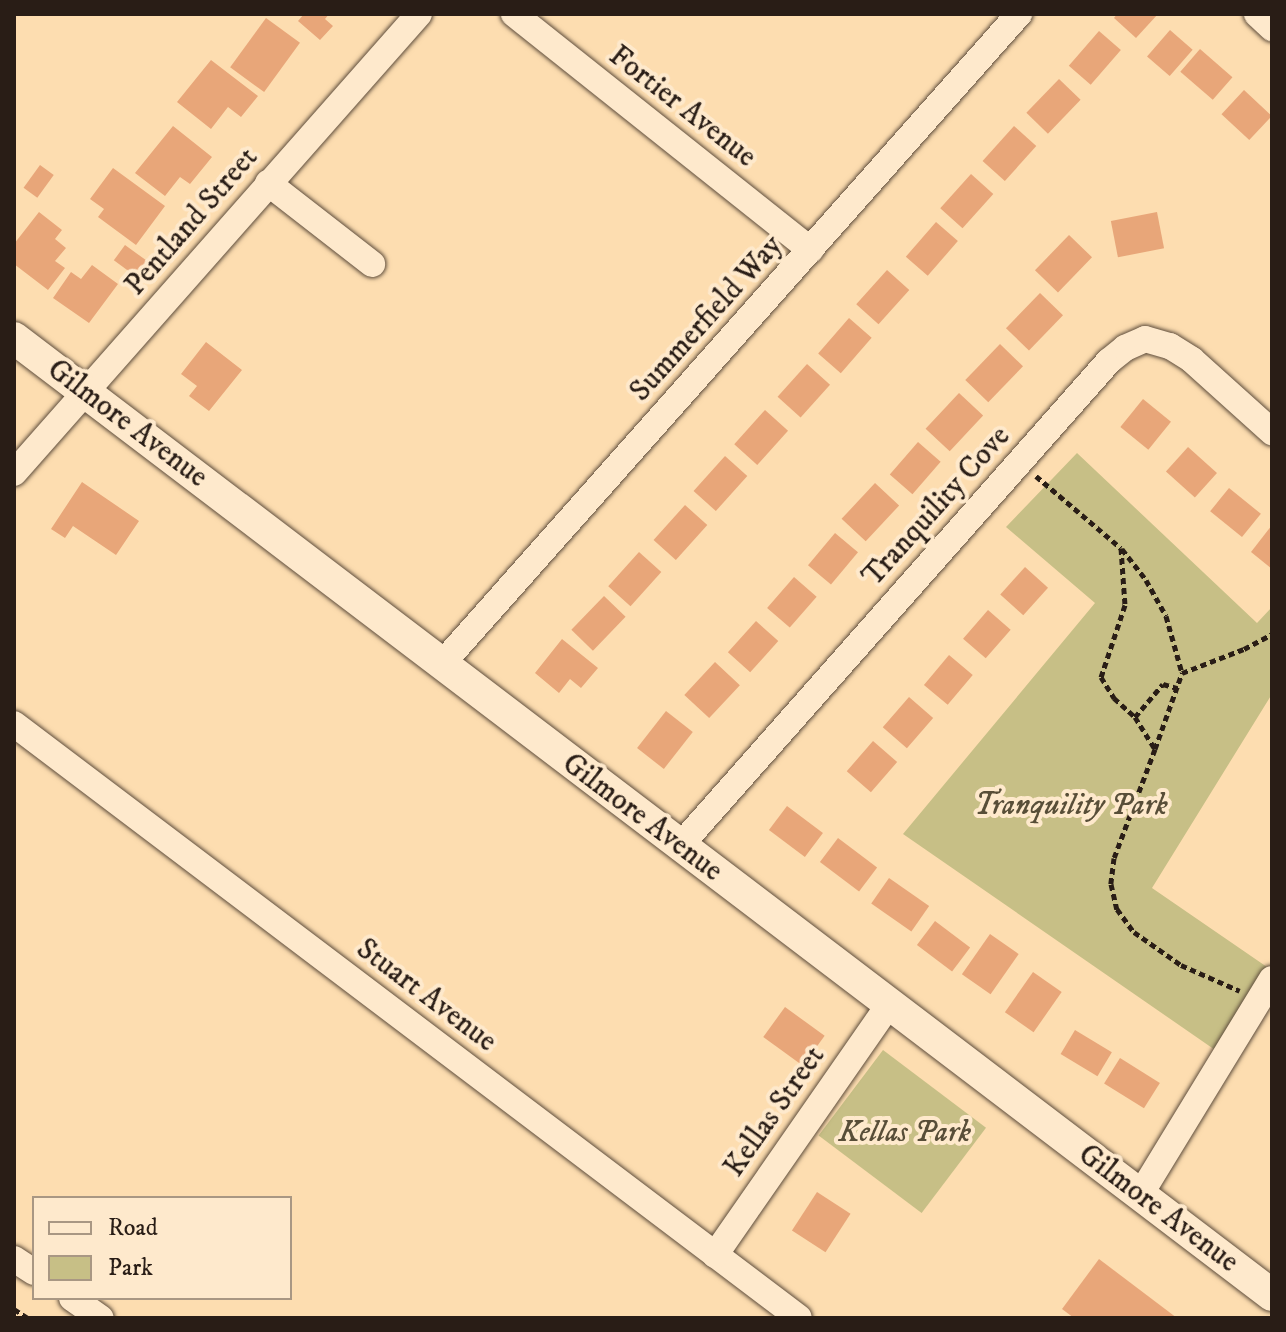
<!DOCTYPE html>
<style>
body{margin:0}
#map{position:relative;width:1286px;height:1332px;overflow:hidden;background:#fdddb0;font-family:"IM FELL DW Pica",serif}
div>[style]{position:absolute}
.green>*{inset:0;background:#c7bf86;transform-origin:0 0}
.building>*{inset:0;background:#e8a679;transform-origin:0 0}
.path>*{height:5px;margin-top:-2.5px;transform-origin:0;background:repeating-linear-gradient(90deg,#291d16 0 6px,transparent 0 10px)}
.roads{filter:drop-shadow(0 0 2px #5e4d3c) drop-shadow(0 0 2px #5e4d3c)}
.minor>*{height:26px;margin:-13px;padding:0 13px;transform-origin:13px;border-radius:13px;background:#fee9cc}
.tertiary>*{height:32px;margin:-16px;padding:0 16px;transform-origin:16px;border-radius:16px;background:#fee9cc}
span{translate:-50% -50%;white-space:nowrap;text-align:center;line-height:1.15;-webkit-text-stroke:8px #fee9cc;paint-order:stroke}
.street-label{font-size:30px;color:#291d16}
.park-label{font-size:30px;color:#584e38;font-style:italic}
.frame{position:absolute;inset:0;border:16px solid #291d16;pointer-events:none}
.legend{position:absolute;left:32px;top:1196px;width:260px;height:104px;box-sizing:border-box;background:#fee9cc;border:2px solid #a99783;margin:0;padding:10px 14px;list-style:none;font-size:24px;color:#291d16}
.legend li{display:flex;align-items:center;gap:16px;height:40px}
.legend b{width:40px;border:2px solid #a99783}
</style>
<div id="map">
<div class="green">
<i style="clip-path:polygon(1077px 453px,1257px 623px,1272px 607px,1272px 694px,1152px 888px,1267px 967px,1218px 1052px,903px 834px,1095px 603px,1006px 527px)"></i>
<i style="left:883px;top:1050px;width:129px;height:107px;rotate:37deg"></i>
</div>
<div class="building">
<i style="clip-path:polygon(304px 14px,329px 14px,325px 19px,333px 26px,320px 40px,298px 21px)"></i>
<i style="clip-path:polygon(1117px 14px,1158px 14px,1136px 38px,1114px 18px)"></i>
<i style="left:266px;top:18px;width:42px;height:61px;rotate:36deg"></i>
<i style="left:1170px;top:30px;width:30px;height:35px;rotate:41deg"></i>
<i style="left:1099px;top:31px;width:29px;height:46px;rotate:41deg"></i>
<i style="left:1200px;top:49px;width:43px;height:30px;rotate:41deg"></i>
<i style="clip-path:polygon(211px 60px,258px 96px,241px 117px,228px 107px,211px 129px,177px 102px)"></i>
<i style="left:1059px;top:79px;width:30px;height:47px;rotate:44deg"></i>
<i style="left:1244px;top:90px;width:38px;height:33px;rotate:43deg"></i>
<i style="clip-path:polygon(173px 126px,212px 157px,190px 184px,180px 177px,165px 196px,135px 173px)"></i>
<i style="left:1014px;top:126px;width:30px;height:47px;rotate:42deg"></i>
<i style="left:40px;top:165px;width:17px;height:28px;rotate:36deg"></i>
<i style="clip-path:polygon(113px 168px,165px 206px,136px 245px,98px 217px,104px 209px,90px 199px)"></i>
<i style="left:971px;top:174px;width:30px;height:46px;rotate:42deg"></i>
<i style="clip-path:polygon(39px 212px,62px 230px,55px 239px,66px 248px,55px 261px,65px 268px,48px 290px,14px 264px,14px 244px)"></i>
<i style="left:1157px;top:212px;width:37px;height:47px;rotate:79deg"></i>
<i style="left:936px;top:222px;width:29px;height:46px;rotate:41deg"></i>
<i style="left:1069px;top:235px;width:32px;height:49px;rotate:44deg"></i>
<i style="left:125px;top:245px;width:27px;height:19px;rotate:36deg"></i>
<i style="clip-path:polygon(92px 265px,118px 284px,89px 323px,53px 298px,71px 272px,81px 279px)"></i>
<i style="left:887px;top:270px;width:30px;height:46px;rotate:42deg"></i>
<i style="left:1040px;top:293px;width:32px;height:49px;rotate:44deg"></i>
<i style="left:849px;top:318px;width:30px;height:47px;rotate:41deg"></i>
<i style="clip-path:polygon(206px 342px,242px 370px,209px 411px,189px 396px,197px 386px,181px 374px)"></i>
<i style="left:1000px;top:344px;width:32px;height:50px;rotate:44deg"></i>
<i style="left:807px;top:364px;width:31px;height:44px;rotate:42deg"></i>
<i style="left:959px;top:393px;width:33px;height:49px;rotate:43deg"></i>
<i style="left:1143px;top:399px;width:36px;height:36px;rotate:39deg"></i>
<i style="left:765px;top:410px;width:31px;height:46px;rotate:42deg"></i>
<i style="left:918px;top:442px;width:30px;height:43px;rotate:41deg"></i>
<i style="left:1188px;top:447px;width:39px;height:33px;rotate:42deg"></i>
<i style="left:725px;top:456px;width:30px;height:47px;rotate:42deg"></i>
<i style="clip-path:polygon(82px 482px,139px 521px,116px 555px,73px 526px,65px 538px,51px 529px)"></i>
<i style="left:875px;top:483px;width:33px;height:49px;rotate:43deg"></i>
<i style="left:1229px;top:488px;width:41px;height:30px;rotate:39deg"></i>
<i style="left:685px;top:505px;width:30px;height:47px;rotate:42deg"></i>
<i style="clip-path:polygon(1272px 525px,1272px 569px,1251px 552px)"></i>
<i style="left:835px;top:533px;width:30px;height:42px;rotate:40deg"></i>
<i style="left:639px;top:552px;width:30px;height:46px;rotate:42deg"></i>
<i style="left:1025px;top:567px;width:31px;height:37px;rotate:42deg"></i>
<i style="left:794px;top:577px;width:30px;height:41px;rotate:41deg"></i>
<i style="left:604px;top:596px;width:30px;height:47px;rotate:44deg"></i>
<i style="left:988px;top:610px;width:30px;height:38px;rotate:41deg"></i>
<i style="left:756px;top:621px;width:30px;height:42px;rotate:42deg"></i>
<i style="clip-path:polygon(562px 639px,598px 668px,581px 688px,570px 679px,559px 693px,535px 673px)"></i>
<i style="left:949px;top:655px;width:31px;height:39px;rotate:40deg"></i>
<i style="left:715px;top:662px;width:34px;height:45px;rotate:43deg"></i>
<i style="left:909px;top:697px;width:32px;height:40px;rotate:41deg"></i>
<i style="left:666px;top:711px;width:34px;height:47px;rotate:38deg"></i>
<i style="left:873px;top:741px;width:32px;height:40px;rotate:41deg"></i>
<i style="left:787px;top:806px;width:45px;height:30px;rotate:37deg"></i>
<i style="left:838px;top:838px;width:49px;height:30px;rotate:37deg"></i>
<i style="left:889px;top:878px;width:49px;height:31px;rotate:35deg"></i>
<i style="left:935px;top:921px;width:44px;height:30px;rotate:37deg"></i>
<i style="left:990px;top:934px;width:35px;height:49px;rotate:35deg"></i>
<i style="left:1033px;top:972px;width:35px;height:49px;rotate:35deg"></i>
<i style="left:785px;top:1007px;width:49px;height:37px;rotate:36deg"></i>
<i style="left:1075px;top:1030px;width:43px;height:28px;rotate:31deg"></i>
<i style="left:1120px;top:1058px;width:47px;height:30px;rotate:32deg"></i>
<i style="left:817px;top:1192px;width:40px;height:46px;rotate:33deg"></i>
<i style="clip-path:polygon(1099px 1259px,1177px 1318px,1074px 1318px,1062px 1309px)"></i>
</div>
<div class="path">
<i style="left:1036px;top:476px;width:111px;rotate:40.3deg"></i>
<i style="left:1121px;top:548px;width:57px;rotate:86deg"></i>
<i style="left:1125px;top:605px;width:76px;rotate:108.4deg"></i>
<i style="left:1101px;top:677px;width:25px;rotate:58deg"></i>
<i style="left:1114px;top:698px;width:28px;rotate:42deg"></i>
<i style="left:1135px;top:717px;width:38px;rotate:58deg"></i>
<i style="left:1155px;top:749px;width:116px;rotate:110.6deg"></i>
<i style="left:1114px;top:858px;width:26px;rotate:97deg"></i>
<i style="left:1111px;top:884px;width:26px;rotate:77deg"></i>
<i style="left:1117px;top:909px;width:29px;rotate:54deg"></i>
<i style="left:1134px;top:932px;width:57px;rotate:35.1deg"></i>
<i style="left:1181px;top:965px;width:64px;rotate:23.8deg"></i>
<i style="left:1122px;top:549px;width:39px;rotate:52deg"></i>
<i style="left:1146px;top:580px;width:41px;rotate:60.9deg"></i>
<i style="left:1166px;top:616px;width:59px;rotate:74.3deg"></i>
<i style="left:1182px;top:673px;width:66px;rotate:-21.2deg"></i>
<i style="left:1244px;top:649px;width:32px;rotate:-28deg"></i>
<i style="left:1135px;top:717px;width:43px;rotate:-49.7deg"></i>
<i style="left:1163px;top:684px;width:15px;rotate:16deg"></i>
<i style="left:1155px;top:749px;width:81px;rotate:-70.4deg"></i>
<i style="left:14px;top:1309px;width:17px;rotate:33deg"></i>
</div>
<div class="roads">
<div class="minor">
<i style="left:514px;top:14px;width:379px;rotate:38.5deg"></i>
<i style="left:1257px;top:14px;width:21px;rotate:43deg"></i>
<i style="left:268px;top:183px;width:132px;rotate:37.9deg"></i>
<i style="left:14px;top:473px;width:612px;rotate:-48.58deg"></i>
<i style="left:441px;top:665px;width:871px;rotate:-48.4deg"></i>
<i style="left:14px;top:724px;width:984px;rotate:37.11deg"></i>
<i style="left:679px;top:847px;width:649px;rotate:-48.5deg"></i>
<i style="left:1109px;top:361px;width:21px;rotate:-39deg"></i>
<i style="left:1125px;top:348px;width:22px;rotate:-24deg"></i>
<i style="left:1145px;top:339px;width:26px;rotate:16deg"></i>
<i style="left:1170px;top:346px;width:26px;rotate:32deg"></i>
<i style="left:1192px;top:360px;width:108px;rotate:42deg"></i>
<i style="left:1140px;top:1195px;width:253px;rotate:-58.6deg"></i>
<i style="left:715px;top:1255px;width:303px;rotate:-55.2deg"></i>
<i style="left:14px;top:1259px;width:24px;rotate:33deg"></i>
<i style="left:72px;top:1298px;width:35px;rotate:35deg"></i>
</div>
<div class="tertiary">
<i style="left:14px;top:338px;width:1581px;rotate:37.26deg"></i>
</div>
</div>
<div class="street-label">
<span style="left:682px;top:107px;rotate:38deg">Fortier Avenue</span>
<span style="left:192px;top:222px;rotate:-49deg">Pentland Street</span>
<span style="left:707px;top:319px;rotate:-48deg">Summerfield Way</span>
<span style="left:127px;top:424px;rotate:37deg">Gilmore Avenue</span>
<span style="left:937px;top:507px;rotate:-48deg">Tranquility Cove</span>
<span style="left:642px;top:818px;rotate:37deg">Gilmore Avenue</span>
<span style="left:426px;top:996px;rotate:37deg">Stuart Avenue</span>
<span style="left:775px;top:1112px;rotate:-55deg">Kellas Street</span>
<span style="left:1158px;top:1209px;rotate:37deg">Gilmore Avenue</span>
</div>
<div class="park-label">
<span style="left:1071px;top:806px">Tranquility Park</span>
<span style="left:905px;top:1133px">Kellas Park</span>
</div>
<div class="frame"></div>
<ul class="legend">
<li><b style="height:10px;background:#fee9cc"></b>Road</li>
<li><b style="height:22px;background:#c7bf86"></b>Park</li>
</ul>
</div>
